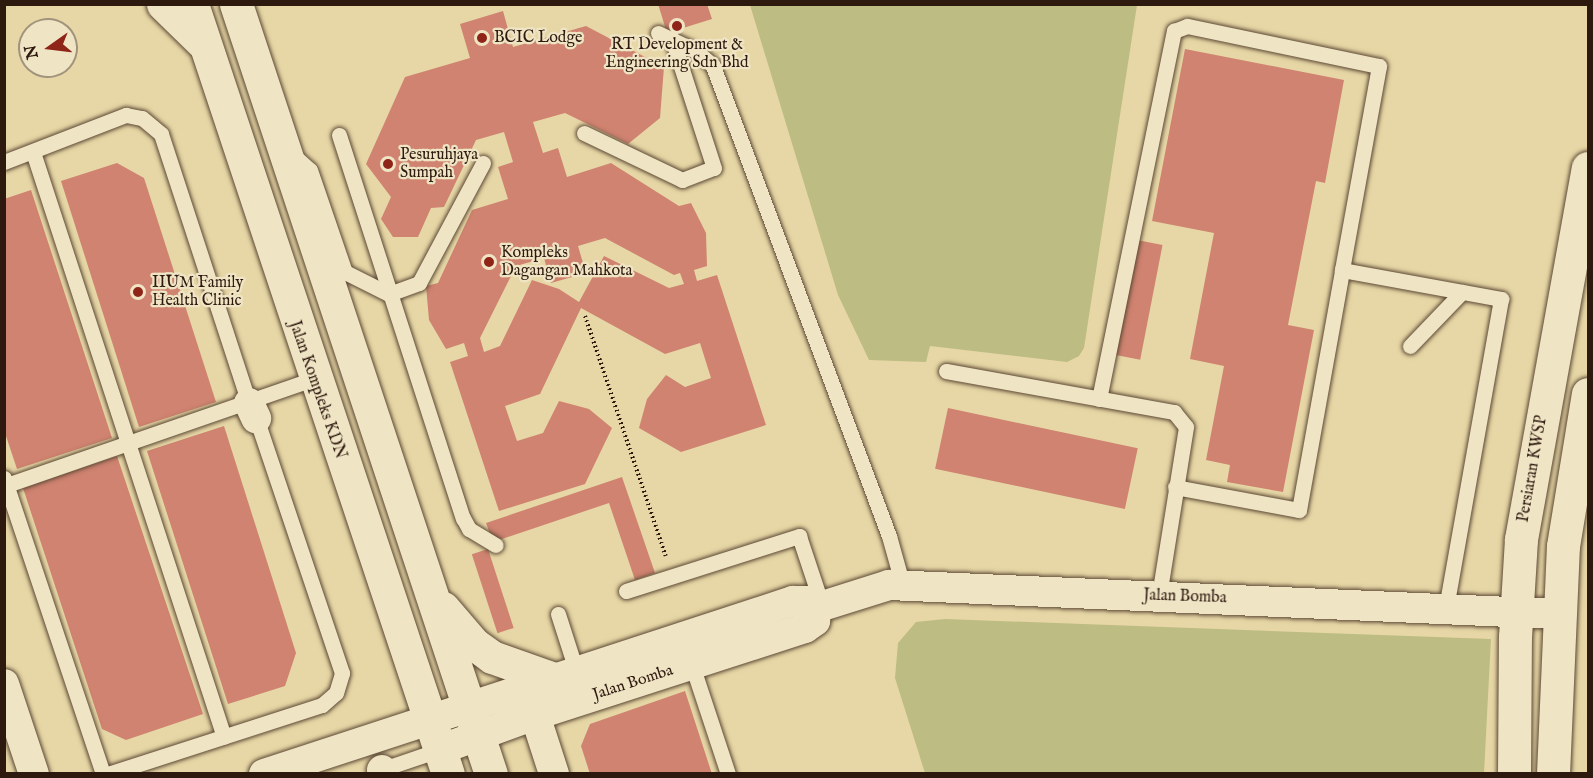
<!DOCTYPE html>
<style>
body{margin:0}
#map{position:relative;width:1593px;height:778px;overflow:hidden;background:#e7d7a6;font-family:"IM FELL English",serif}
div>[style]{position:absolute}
.green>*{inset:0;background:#bdbc82}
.building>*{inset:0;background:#cf8370;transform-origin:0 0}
.path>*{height:4px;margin-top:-2px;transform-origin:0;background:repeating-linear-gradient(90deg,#2e190f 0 1.5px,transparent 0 4.5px)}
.roads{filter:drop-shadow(0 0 2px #5c4835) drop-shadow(0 0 2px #5c4835)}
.lane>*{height:15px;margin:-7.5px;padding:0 7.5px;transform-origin:7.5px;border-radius:7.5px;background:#efe5c5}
.street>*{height:30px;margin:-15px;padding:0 15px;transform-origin:15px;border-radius:15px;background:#efe5c5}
.secondary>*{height:33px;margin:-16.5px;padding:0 16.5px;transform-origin:16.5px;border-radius:16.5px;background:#efe5c5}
.dots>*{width:16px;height:16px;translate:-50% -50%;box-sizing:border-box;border:3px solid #efe5c5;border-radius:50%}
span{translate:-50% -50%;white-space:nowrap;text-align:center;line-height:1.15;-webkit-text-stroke:4.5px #efe5c5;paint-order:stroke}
.poi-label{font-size:16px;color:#2e190f}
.left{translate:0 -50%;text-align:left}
.street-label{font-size:16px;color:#2e190f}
.frame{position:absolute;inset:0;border:6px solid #2e190f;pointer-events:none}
.north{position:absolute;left:18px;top:18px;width:60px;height:60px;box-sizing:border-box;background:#efe5c5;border:2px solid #a2937c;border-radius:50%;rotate:256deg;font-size:16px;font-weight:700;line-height:24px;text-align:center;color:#2e190f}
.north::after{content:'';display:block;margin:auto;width:21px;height:27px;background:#8f2418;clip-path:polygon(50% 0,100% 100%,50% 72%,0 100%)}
</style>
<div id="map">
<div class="green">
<i style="clip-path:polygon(750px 5px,1137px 5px,1084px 348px,1079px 356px,1067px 362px,930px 346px,926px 362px,869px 360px,838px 295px)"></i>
<i style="clip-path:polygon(945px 619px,1491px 639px,1484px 773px,925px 773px,895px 678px,898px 643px,916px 622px)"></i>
</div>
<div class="building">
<i style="clip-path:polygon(658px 4px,707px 4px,712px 19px,667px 33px)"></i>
<i style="clip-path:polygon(evenodd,503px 11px,513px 47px,586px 26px,664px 67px,660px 118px,628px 144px,565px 113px,533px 122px,543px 153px,558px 148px,567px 177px,611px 163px,679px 206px,691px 203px,706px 233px,707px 266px,694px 270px,697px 281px,717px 275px,766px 425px,681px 452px,639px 428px,647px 399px,666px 375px,685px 387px,711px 378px,700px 343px,665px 354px,581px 308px,540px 394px,505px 406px,517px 441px,543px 433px,559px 401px,589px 409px,612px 428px,585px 484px,499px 511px,450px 362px,468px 356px,464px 343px,446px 349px,429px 320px,426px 286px,438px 283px,472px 210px,508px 199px,498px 167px,513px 162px,504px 132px,476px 140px,444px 207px,431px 208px,418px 237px,393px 237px,381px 219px,391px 197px,366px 164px,405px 77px,470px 58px,460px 24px,503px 11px,605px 238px,674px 275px,680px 273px,684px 284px,669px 288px,604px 256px,579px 302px,559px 289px,532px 280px,500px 346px,484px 352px,480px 338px,516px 266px,544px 258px,551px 283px,586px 273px,578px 246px,605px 238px)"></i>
<i style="clip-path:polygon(1185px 49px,1344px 80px,1325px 183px,1316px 181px,1288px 325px,1314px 330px,1283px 492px,1227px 482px,1230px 465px,1206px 460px,1224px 366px,1190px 359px,1214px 233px,1152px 221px)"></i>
<i style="clip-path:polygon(117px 163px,144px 178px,216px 402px,139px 427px,61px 181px)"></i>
<i style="clip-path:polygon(31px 190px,112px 438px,17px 469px,4px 430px,4px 199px)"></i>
<i style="left:1137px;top:240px;width:26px;height:117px;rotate:11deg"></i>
<i style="left:948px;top:408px;width:194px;height:62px;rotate:12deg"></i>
<i style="clip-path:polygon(224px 426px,296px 653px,285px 686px,228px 704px,147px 451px)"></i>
<i style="clip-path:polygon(117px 456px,203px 714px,126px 740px,102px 729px,23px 488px)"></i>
<i style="clip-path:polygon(622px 477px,655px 573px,635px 580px,609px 503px,493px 542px,486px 523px)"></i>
<i style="left:488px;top:549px;width:83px;height:17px;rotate:72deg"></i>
<i style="clip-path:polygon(685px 691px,712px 774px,590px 774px,581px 746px,590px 724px)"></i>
</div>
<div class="path">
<i style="left:585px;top:316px;width:253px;rotate:71.4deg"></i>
</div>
<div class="roads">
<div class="lane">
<i style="left:658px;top:33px;width:42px;rotate:25.3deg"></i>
<i style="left:696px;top:51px;width:23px;rotate:41deg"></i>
<i style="left:713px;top:66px;width:502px;rotate:69.47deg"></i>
<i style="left:889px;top:536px;width:52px;rotate:74.4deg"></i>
<i style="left:584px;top:133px;width:109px;rotate:25.6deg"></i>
<i style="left:682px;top:180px;width:34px;rotate:-21deg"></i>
<i style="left:714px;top:168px;width:136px;rotate:-108deg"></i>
<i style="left:339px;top:135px;width:403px;rotate:72.1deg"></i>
<i style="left:463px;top:518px;width:13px;rotate:61deg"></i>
<i style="left:469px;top:529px;width:31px;rotate:31deg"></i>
<i style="left:33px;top:152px;width:615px;rotate:71.92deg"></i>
<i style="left:291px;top:153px;width:25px;rotate:42deg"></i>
<i style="left:310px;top:170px;width:108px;rotate:71.1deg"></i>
<i style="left:345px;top:272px;width:49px;rotate:26.6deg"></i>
<i style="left:389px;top:294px;width:32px;rotate:-20deg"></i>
<i style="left:419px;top:283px;width:136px;rotate:-61.9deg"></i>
<i style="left:4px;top:162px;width:131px;rotate:-21.1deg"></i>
<i style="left:126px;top:115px;width:16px;rotate:11deg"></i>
<i style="left:142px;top:118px;width:25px;rotate:40deg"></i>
<i style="left:161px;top:134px;width:283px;rotate:71.9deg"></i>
<i style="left:1410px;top:346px;width:75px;rotate:-46.1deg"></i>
<i style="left:946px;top:371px;width:232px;rotate:10.2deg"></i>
<i style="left:1174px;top:412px;width:19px;rotate:51deg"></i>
<i style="left:1186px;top:427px;width:171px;rotate:99.1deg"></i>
<i style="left:1099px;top:399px;width:376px;rotate:-78.5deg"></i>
<i style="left:1174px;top:31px;width:14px;rotate:-21deg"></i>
<i style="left:1187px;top:26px;width:196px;rotate:11.8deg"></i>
<i style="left:1379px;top:66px;width:207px;rotate:100.3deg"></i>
<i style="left:4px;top:478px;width:312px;rotate:71.5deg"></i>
<i style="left:7px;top:485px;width:324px;rotate:-19.1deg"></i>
<i style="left:1175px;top:487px;width:126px;rotate:10.5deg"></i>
<i style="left:1299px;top:510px;width:244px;rotate:-79.8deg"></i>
<i style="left:1342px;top:270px;width:162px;rotate:10.3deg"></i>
<i style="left:1501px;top:299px;width:314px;rotate:100.1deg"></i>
<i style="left:626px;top:591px;width:182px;rotate:-17.6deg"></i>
<i style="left:799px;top:536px;width:73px;rotate:71.6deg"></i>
<i style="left:558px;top:614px;width:59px;rotate:72.2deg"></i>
<i style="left:692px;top:665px;width:115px;rotate:71.7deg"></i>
<i style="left:377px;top:771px;width:65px;rotate:-18.7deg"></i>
<i style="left:108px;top:774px;width:225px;rotate:-17.9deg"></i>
<i style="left:322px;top:705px;width:18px;rotate:-41deg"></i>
<i style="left:336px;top:693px;width:21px;rotate:-73deg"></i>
<i style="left:342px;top:673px;width:269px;rotate:-108.6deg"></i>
</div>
<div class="street">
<i style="left:249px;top:403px;width:17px;rotate:65deg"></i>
<i style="left:816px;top:608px;width:77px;rotate:-17.5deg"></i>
<i style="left:889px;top:585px;width:669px;rotate:2.49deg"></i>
<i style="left:4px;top:684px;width:95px;rotate:71.6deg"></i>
<i style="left:535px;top:715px;width:62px;rotate:72.1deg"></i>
<i style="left:382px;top:770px;width:4px;rotate:76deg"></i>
<i style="left:264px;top:774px;width:557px;rotate:-18.11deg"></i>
<i style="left:793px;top:601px;width:16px"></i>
<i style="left:809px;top:601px;width:10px;rotate:45deg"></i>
<i style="left:816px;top:608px;width:13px;rotate:94deg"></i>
<i style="left:815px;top:621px;width:12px;rotate:145deg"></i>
<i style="left:805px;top:628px;width:284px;rotate:162.1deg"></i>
<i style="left:535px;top:715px;width:102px;rotate:160deg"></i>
</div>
<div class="secondary">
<i style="left:163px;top:4px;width:54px;rotate:44.3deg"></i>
<i style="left:192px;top:4px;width:811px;rotate:71.61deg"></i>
<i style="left:236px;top:4px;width:811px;rotate:71.68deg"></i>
<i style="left:443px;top:608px;width:48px;rotate:49.3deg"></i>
<i style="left:474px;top:644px;width:22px;rotate:36deg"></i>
<i style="left:492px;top:657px;width:63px;rotate:19.6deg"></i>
<i style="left:1514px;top:774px;width:137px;rotate:-89.6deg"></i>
<i style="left:1515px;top:637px;width:98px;rotate:-86.5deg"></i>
<i style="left:1521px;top:539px;width:377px;rotate:-79.8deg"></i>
<i style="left:1553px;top:774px;width:228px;rotate:-87.5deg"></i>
<i style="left:1563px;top:546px;width:154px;rotate:-80.7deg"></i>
</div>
</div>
<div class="dots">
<i style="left:677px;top:26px;background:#8f2418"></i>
<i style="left:482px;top:38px;background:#8f2418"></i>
<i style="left:388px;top:164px;background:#8f2418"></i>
<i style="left:489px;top:262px;background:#8f2418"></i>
<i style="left:138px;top:292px;background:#8f2418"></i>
</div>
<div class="poi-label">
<span class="left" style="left:494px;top:38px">BCIC Lodge</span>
<span style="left:677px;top:54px">RT Development &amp;<br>Engineering Sdn Bhd</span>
<span class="left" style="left:400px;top:164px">Pesuruhjaya<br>Sumpah</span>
<span class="left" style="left:501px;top:262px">Kompleks<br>Dagangan Mahkota</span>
<span class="left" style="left:152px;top:292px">IIUM Family<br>Health Clinic</span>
</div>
<div class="street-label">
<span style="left:317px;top:390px;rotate:71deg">Jalan Kompleks KDN</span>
<span style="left:1533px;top:469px;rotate:-80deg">Persiaran KWSP</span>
<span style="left:1185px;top:597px;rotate:2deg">Jalan Bomba</span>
<span style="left:633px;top:683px;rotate:-18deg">Jalan Bomba</span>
</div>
<div class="frame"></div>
<div class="north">N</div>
</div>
